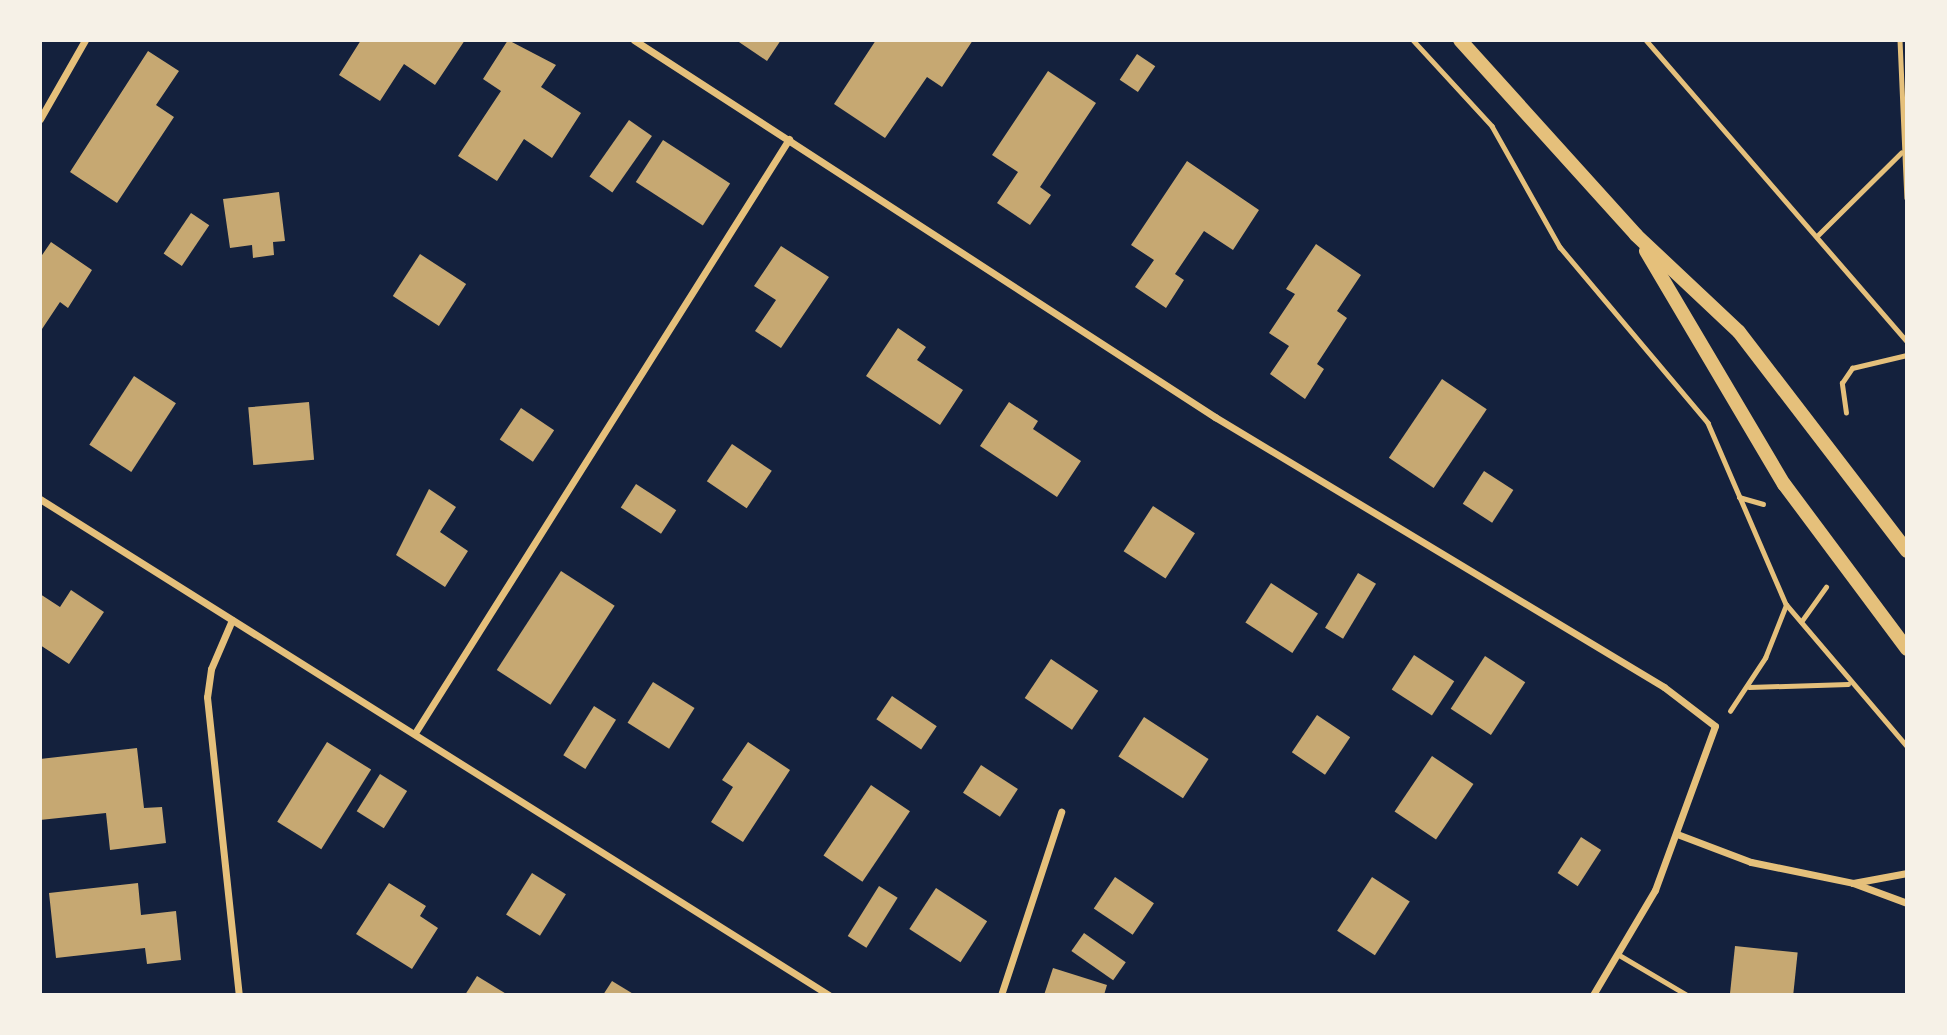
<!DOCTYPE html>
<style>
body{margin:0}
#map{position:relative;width:1947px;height:1035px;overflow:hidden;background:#14213d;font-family:Barlow,sans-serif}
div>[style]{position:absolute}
.building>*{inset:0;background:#c6a872;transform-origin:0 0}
.path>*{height:4.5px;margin:-2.25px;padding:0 2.25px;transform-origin:2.25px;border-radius:2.25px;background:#e5c07b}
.service>*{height:5px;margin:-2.5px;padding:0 2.5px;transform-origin:2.5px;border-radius:2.5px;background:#e5c07b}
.minor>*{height:7px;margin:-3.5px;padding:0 3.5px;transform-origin:3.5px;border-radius:3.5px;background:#e5c07b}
.secondary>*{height:14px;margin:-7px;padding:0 7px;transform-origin:7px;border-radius:7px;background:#e5c07b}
span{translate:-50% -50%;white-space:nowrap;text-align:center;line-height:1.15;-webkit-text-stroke:5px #f6f1e7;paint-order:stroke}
.frame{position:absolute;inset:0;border:42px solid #f6f1e7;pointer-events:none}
</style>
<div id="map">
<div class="building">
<i style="clip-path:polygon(361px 40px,465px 40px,435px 85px,404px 64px,380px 101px,339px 75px)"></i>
<i style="clip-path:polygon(508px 40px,556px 65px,541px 87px,581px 113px,552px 158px,524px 139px,497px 181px,458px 156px,501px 91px,483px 79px)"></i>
<i style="clip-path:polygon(736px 40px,781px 40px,767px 61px)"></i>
<i style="clip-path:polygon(876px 40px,973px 40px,942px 87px,927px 77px,885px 138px,834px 104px)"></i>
<i style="clip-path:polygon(148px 51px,179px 71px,156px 105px,174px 117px,117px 203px,70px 172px)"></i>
<i style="left:1137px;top:54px;width:22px;height:31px;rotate:34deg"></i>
<i style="clip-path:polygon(1048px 71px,1096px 103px,1040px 187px,1051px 195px,1030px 225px,997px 203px,1018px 172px,992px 155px)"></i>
<i style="left:629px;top:120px;width:28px;height:69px;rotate:35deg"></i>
<i style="left:663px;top:140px;width:80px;height:50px;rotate:33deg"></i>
<i style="clip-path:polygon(1187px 161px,1259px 210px,1233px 250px,1204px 231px,1175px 274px,1184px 280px,1166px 308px,1135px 287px,1154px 260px,1131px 245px)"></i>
<i style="clip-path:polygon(279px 192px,285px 241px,273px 242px,274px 255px,253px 258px,252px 245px,230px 248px,223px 199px)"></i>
<i style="left:191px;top:213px;width:22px;height:49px;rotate:34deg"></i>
<i style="clip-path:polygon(51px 242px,92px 270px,68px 308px,60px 302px,40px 332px,40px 258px)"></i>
<i style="clip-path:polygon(1316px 244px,1361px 275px,1337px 311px,1347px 318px,1317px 364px,1324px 369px,1305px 399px,1270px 374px,1289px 346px,1269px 333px,1295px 294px,1286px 289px)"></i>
<i style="clip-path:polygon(781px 246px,829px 277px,781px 348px,755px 331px,776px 300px,754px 286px)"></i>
<i style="left:420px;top:254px;width:55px;height:50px;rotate:33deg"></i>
<i style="clip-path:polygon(898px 328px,926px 347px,917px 360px,963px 390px,940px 425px,866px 376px)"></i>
<i style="left:134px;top:376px;width:50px;height:82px;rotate:33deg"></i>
<i style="left:1442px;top:379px;width:54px;height:95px;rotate:34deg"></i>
<i style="left:309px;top:402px;width:58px;height:61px;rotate:85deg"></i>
<i style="clip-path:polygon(1009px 402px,1038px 421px,1033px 429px,1081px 461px,1057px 497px,980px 446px)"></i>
<i style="left:521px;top:408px;width:40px;height:38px;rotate:34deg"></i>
<i style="left:732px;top:444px;width:48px;height:45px;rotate:34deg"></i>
<i style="left:1484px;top:471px;width:35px;height:39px;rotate:33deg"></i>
<i style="left:636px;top:484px;width:48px;height:28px;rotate:33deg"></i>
<i style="clip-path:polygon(429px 489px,456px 507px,440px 532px,468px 551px,445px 587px,396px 555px)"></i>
<i style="left:1153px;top:506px;width:50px;height:54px;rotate:33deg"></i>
<i style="left:561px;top:571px;width:64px;height:118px;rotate:33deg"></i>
<i style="left:1358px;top:573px;width:21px;height:64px;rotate:31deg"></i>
<i style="left:1271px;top:583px;width:56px;height:47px;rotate:33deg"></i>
<i style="clip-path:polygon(71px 590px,104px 612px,69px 664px,40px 645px,40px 594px,60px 607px)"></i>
<i style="left:1414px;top:655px;width:48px;height:41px;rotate:33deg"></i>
<i style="left:1485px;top:656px;width:48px;height:63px;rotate:33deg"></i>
<i style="left:1051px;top:659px;width:57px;height:47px;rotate:34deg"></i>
<i style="left:653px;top:682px;width:49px;height:48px;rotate:32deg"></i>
<i style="left:892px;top:696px;width:54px;height:28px;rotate:34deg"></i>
<i style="left:594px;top:706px;width:26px;height:58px;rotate:32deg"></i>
<i style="left:1317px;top:715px;width:40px;height:45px;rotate:34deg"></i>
<i style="left:1144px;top:717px;width:77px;height:47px;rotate:33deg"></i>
<i style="left:327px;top:742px;width:52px;height:94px;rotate:32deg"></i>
<i style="clip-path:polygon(748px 742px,790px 770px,743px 842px,711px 822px,733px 787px,722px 780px)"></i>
<i style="clip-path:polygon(137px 748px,144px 808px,162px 807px,166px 843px,110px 850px,106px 813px,40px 820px,40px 759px)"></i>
<i style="left:1432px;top:756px;width:50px;height:67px;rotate:34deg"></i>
<i style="left:981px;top:765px;width:44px;height:33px;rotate:33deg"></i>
<i style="left:380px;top:774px;width:32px;height:44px;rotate:32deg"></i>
<i style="left:871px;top:785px;width:47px;height:85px;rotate:34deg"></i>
<i style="left:1581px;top:837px;width:24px;height:43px;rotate:33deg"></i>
<i style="left:532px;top:873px;width:40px;height:49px;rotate:32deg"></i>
<i style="left:1115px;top:877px;width:47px;height:38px;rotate:34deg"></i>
<i style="left:1372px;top:877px;width:45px;height:64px;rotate:33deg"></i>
<i style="clip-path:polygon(138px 883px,141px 915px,176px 911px,181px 960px,147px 964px,145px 948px,56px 958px,49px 893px)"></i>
<i style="clip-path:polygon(389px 883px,426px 906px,420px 916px,438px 928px,412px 969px,356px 934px)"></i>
<i style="left:879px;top:886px;width:22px;height:59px;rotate:32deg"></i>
<i style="left:936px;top:888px;width:61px;height:49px;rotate:33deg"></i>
<i style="left:1084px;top:933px;width:51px;height:22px;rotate:35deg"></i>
<i style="left:1735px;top:946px;width:63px;height:48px;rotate:6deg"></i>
<i style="clip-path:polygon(1053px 968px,1107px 985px,1104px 995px,1044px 995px)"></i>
<i style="clip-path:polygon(477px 976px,508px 995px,465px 995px)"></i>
<i style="clip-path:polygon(612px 981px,635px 995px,603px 995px)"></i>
</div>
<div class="path">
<i style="left:1413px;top:40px;width:117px;rotate:47.4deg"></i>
<i style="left:1492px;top:126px;width:139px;rotate:60.7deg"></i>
<i style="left:1560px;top:247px;width:230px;rotate:49.9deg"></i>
<i style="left:1708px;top:423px;width:197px;rotate:66.7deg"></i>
<i style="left:1786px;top:604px;width:187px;rotate:49.6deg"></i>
<i style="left:1646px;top:40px;width:398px;rotate:49.1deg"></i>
<i style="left:1900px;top:40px;width:158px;rotate:87.5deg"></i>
<i style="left:1818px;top:235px;width:117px;rotate:-44.7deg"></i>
<i style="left:1846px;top:413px;width:30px;rotate:-98deg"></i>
<i style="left:1842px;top:383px;width:18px;rotate:-56deg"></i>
<i style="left:1852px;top:368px;width:57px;rotate:-13.3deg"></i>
<i style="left:1739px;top:497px;width:25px;rotate:16deg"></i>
<i style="left:1801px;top:622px;width:43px;rotate:-54.5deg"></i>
<i style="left:1749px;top:687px;width:99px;rotate:-1.7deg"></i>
<i style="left:1730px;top:711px;width:64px;rotate:-56.6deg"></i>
<i style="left:1765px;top:658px;width:57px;rotate:-68.4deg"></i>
</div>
<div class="service">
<i style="left:1619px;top:955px;width:79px;rotate:30.5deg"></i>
</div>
<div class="minor">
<i style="left:634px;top:40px;width:693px;rotate:32.98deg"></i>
<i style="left:1215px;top:417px;width:524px;rotate:31.02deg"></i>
<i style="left:1664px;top:687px;width:64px;rotate:37.4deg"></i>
<i style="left:1715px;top:726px;width:175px;rotate:110.1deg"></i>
<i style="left:1655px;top:890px;width:122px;rotate:120.6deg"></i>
<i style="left:40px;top:119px;width:91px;rotate:-60.3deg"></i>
<i style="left:40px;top:499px;width:932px;rotate:32.16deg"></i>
<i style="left:232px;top:620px;width:53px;rotate:113.2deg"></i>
<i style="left:211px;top:669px;width:28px;rotate:98deg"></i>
<i style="left:207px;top:697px;width:300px;rotate:83.9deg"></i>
<i style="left:415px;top:733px;width:702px;rotate:-57.8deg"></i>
<i style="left:1677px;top:834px;width:79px;rotate:20.7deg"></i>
<i style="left:1751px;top:862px;width:104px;rotate:11.6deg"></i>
<i style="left:1853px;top:883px;width:58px;rotate:20.3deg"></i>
<i style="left:1853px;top:883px;width:55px;rotate:-10.5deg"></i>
<i style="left:1001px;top:995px;width:193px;rotate:-71.8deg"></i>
</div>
<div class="secondary">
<i style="left:1460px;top:40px;width:263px;rotate:47.9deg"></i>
<i style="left:1636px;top:235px;width:141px;rotate:43.3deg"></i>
<i style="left:1739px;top:332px;width:276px;rotate:52.5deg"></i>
<i style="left:1646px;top:251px;width:271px;rotate:59.4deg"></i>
<i style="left:1784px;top:484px;width:206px;rotate:53.3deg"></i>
</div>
<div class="frame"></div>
</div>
